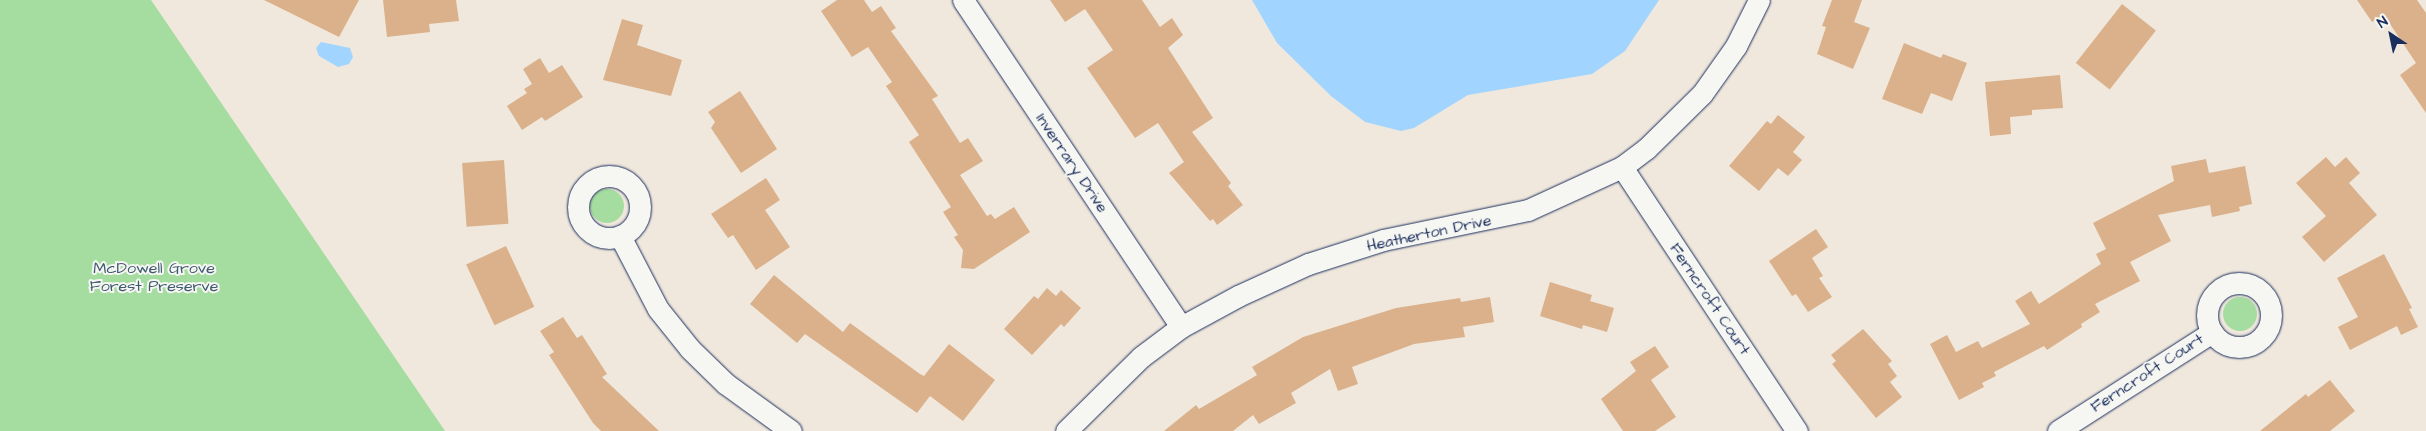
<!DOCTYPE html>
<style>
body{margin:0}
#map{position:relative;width:2426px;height:431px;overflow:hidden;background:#f0e8dd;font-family:"Architects Daughter",sans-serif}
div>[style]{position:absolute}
.green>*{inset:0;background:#a5dc9f}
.round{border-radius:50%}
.water>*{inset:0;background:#a1d5ff}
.building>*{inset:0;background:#dab18b;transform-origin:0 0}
.roads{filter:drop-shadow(0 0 1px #1b2f5e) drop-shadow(0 0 1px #1b2f5e)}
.street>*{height:21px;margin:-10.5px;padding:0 10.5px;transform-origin:10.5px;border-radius:10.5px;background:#f6f6f2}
.street>.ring{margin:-10.5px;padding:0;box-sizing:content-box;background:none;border:21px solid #f6f6f2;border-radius:50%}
span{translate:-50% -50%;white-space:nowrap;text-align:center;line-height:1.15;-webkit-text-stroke:4px #f6f6f2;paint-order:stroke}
.street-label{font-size:16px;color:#1b2f5e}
.park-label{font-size:16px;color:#3e5a6e}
.north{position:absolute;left:2366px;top:10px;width:50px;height:50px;-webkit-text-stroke:4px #f6f6f2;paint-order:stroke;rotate:326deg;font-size:14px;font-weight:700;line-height:20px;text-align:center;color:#1b2f5e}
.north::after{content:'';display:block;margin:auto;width:18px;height:22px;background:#1b2f5e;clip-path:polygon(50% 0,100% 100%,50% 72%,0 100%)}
</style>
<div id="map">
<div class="green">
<i style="clip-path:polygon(0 0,151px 0,445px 431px,0 431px)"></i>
<i class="round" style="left:590px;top:189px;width:34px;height:34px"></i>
<i class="round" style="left:2223px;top:297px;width:34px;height:34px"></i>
</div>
<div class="water">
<i style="clip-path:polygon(1252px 0,1659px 0,1625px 51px,1592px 74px,1468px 95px,1414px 128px,1401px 131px,1365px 122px,1331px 96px,1277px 43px)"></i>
<i style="clip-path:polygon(321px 42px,350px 48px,353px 57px,349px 64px,338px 67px,319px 56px,316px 48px)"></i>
</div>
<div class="building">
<i style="clip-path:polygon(264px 0,359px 0,339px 37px)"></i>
<i style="clip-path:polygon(383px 0,456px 0,459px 21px,429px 24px,430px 32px,387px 37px)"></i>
<i style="clip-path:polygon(837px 0,864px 0,872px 12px,881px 6px,896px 28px,891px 31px,938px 96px,932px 99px,960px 143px,968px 138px,983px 161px,960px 175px,987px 216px,991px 214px,995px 219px,1014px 207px,1030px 232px,974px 269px,961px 268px,963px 250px,954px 237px,958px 235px,943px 212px,951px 207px,909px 142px,919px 135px,886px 86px,892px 82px,868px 47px,852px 57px,821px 11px)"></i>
<i style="clip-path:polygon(1050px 0,1142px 0,1160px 27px,1172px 18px,1183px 35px,1168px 48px,1213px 118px,1192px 132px,1231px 183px,1228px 186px,1243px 205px,1217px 225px,1213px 219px,1210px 221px,1169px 173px,1184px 162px,1158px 123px,1135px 138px,1087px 68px,1113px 50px,1085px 9px,1065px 22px)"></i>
<i style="clip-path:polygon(1832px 0,1862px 0,1854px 22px,1870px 28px,1853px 69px,1817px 54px,1826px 27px,1822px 26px)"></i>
<i style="clip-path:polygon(2357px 0,2417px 0,2426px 13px,2426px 113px,2400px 75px,2416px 63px,2384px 15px,2372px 22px)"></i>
<i style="left:2122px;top:4px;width:43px;height:75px;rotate:38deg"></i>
<i style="clip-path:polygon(622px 19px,643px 25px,637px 45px,682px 60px,671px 96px,603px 80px)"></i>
<i style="clip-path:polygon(1904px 43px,1941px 58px,1943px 54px,1967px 63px,1952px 101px,1931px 93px,1922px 114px,1882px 99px)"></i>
<i style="clip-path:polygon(540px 58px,549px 73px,562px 65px,583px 97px,545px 121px,542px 117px,522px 130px,507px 106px,527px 93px,524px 89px,532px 84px,523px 69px)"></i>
<i style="clip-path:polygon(2060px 75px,2063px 108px,2032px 110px,2032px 115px,2010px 117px,2011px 134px,1990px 136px,1985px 82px)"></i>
<i style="clip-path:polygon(740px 91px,777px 149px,741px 173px,711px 128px,715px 122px,708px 112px)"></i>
<i style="clip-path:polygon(1778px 115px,1805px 137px,1793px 152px,1802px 160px,1788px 176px,1778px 168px,1759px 191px,1729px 166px,1767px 121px,1771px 124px)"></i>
<i style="clip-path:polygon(2326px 157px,2335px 167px,2346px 157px,2360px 173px,2349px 183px,2377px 215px,2324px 262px,2302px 237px,2326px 216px,2296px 183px)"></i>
<i style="clip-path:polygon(2206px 159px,2209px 173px,2245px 166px,2252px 204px,2239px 207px,2240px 211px,2212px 217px,2210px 205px,2158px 215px,2171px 241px,2130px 262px,2140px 281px,2095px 304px,2100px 312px,2081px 324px,2082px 327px,2047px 350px,2044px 346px,1994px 372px,1996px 376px,1982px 383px,1984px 387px,1959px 400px,1930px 344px,1947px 335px,1956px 352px,1978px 341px,1982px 348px,2030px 324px,2015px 301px,2031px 291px,2039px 304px,2101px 264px,2096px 254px,2106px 249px,2093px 223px,2174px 181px,2171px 166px)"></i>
<i style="left:504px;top:160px;width:64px;height:42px;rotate:86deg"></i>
<i style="clip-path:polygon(766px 178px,780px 200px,765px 210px,790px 247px,756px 270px,733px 235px,728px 238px,711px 214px)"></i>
<i style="clip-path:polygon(1816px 229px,1828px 247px,1812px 258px,1823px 276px,1819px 278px,1832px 297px,1808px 312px,1796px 294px,1792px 296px,1769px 261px)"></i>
<i style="left:506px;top:246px;width:67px;height:44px;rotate:65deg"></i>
<i style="clip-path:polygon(2384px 254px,2412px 308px,2409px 309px,2418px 327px,2401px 335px,2397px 326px,2350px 350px,2338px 327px,2358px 317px,2337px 278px)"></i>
<i style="clip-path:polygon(774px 275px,843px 332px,850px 323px,920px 374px,924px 376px,949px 344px,995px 380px,963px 421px,930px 396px,917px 413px,805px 334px,797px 343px,750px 304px)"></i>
<i style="clip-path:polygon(1550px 282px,1592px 295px,1590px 301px,1614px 308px,1607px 332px,1583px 325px,1582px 329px,1540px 316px)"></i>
<i style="clip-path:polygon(1047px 288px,1056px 296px,1061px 290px,1081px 308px,1064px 327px,1061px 324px,1032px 355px,1004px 329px,1034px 296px,1038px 299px)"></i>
<i style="clip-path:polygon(1490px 297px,1494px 322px,1463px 327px,1465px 337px,1414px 344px,1352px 367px,1358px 384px,1338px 391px,1330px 369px,1291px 393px,1296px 403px,1259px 424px,1253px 415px,1233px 431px,1164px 431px,1196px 405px,1199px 409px,1257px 375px,1252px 367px,1303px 337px,1396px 308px,1460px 298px,1461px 302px)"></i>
<i style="clip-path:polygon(563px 317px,577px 338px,582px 335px,607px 374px,602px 377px,659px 431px,601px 431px,593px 423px,549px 355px,554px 352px,540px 331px)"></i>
<i style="clip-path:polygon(1863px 329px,1892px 361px,1888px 364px,1897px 376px,1890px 382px,1902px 397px,1876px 418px,1832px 364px,1836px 361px,1831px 355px)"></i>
<i style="clip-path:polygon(1655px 346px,1669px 367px,1651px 380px,1676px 417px,1655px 431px,1623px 431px,1601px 399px,1636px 371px,1630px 362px)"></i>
<i style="clip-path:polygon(2330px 380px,2355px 411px,2330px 431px,2260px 431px,2306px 394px,2308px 397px)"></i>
</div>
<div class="roads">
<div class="street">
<i style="left:963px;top:0;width:393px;rotate:56.3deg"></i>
<i style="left:1622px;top:167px;width:317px;rotate:56.5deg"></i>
<i class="ring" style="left:578px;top:176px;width:41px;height:41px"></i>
<i style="left:620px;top:236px;width:82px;rotate:62.5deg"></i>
<i style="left:658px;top:309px;width:51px;rotate:51.3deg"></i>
<i style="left:690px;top:349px;width:50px;rotate:44.2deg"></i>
<i style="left:726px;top:384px;width:80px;rotate:35.9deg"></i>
<i class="ring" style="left:2207px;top:283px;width:43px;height:43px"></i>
<i style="left:1066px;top:431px;width:105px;rotate:-44.6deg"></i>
<i style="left:1141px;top:357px;width:50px;rotate:-36.9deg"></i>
<i style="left:1181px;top:327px;width:65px;rotate:-28.5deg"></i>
<i style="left:1238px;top:296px;width:77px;rotate:-24.6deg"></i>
<i style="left:1308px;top:264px;width:79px;rotate:-17.7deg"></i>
<i style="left:1383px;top:240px;width:148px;rotate:-11.7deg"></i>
<i style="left:1528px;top:210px;width:103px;rotate:-24.6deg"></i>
<i style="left:1622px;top:167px;width:30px;rotate:-37deg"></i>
<i style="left:1646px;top:149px;width:78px;rotate:-44.5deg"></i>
<i style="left:1702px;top:94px;width:59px;rotate:-54.7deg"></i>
<i style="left:1736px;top:46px;width:51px;rotate:-63.4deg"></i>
<i style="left:2058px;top:431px;width:183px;rotate:-32.7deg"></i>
</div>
</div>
<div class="street-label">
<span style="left:1072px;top:163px;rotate:56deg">Inverrary Drive</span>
<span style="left:1429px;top:233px;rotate:-12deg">Heatherton Drive</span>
<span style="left:1710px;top:299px;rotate:56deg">Ferncroft Court</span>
<span style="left:2147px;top:373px;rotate:-33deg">Ferncroft Court</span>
</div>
<div class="park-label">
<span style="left:154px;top:277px">McDowell Grove<br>Forest Preserve</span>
</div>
<div class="north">N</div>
</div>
